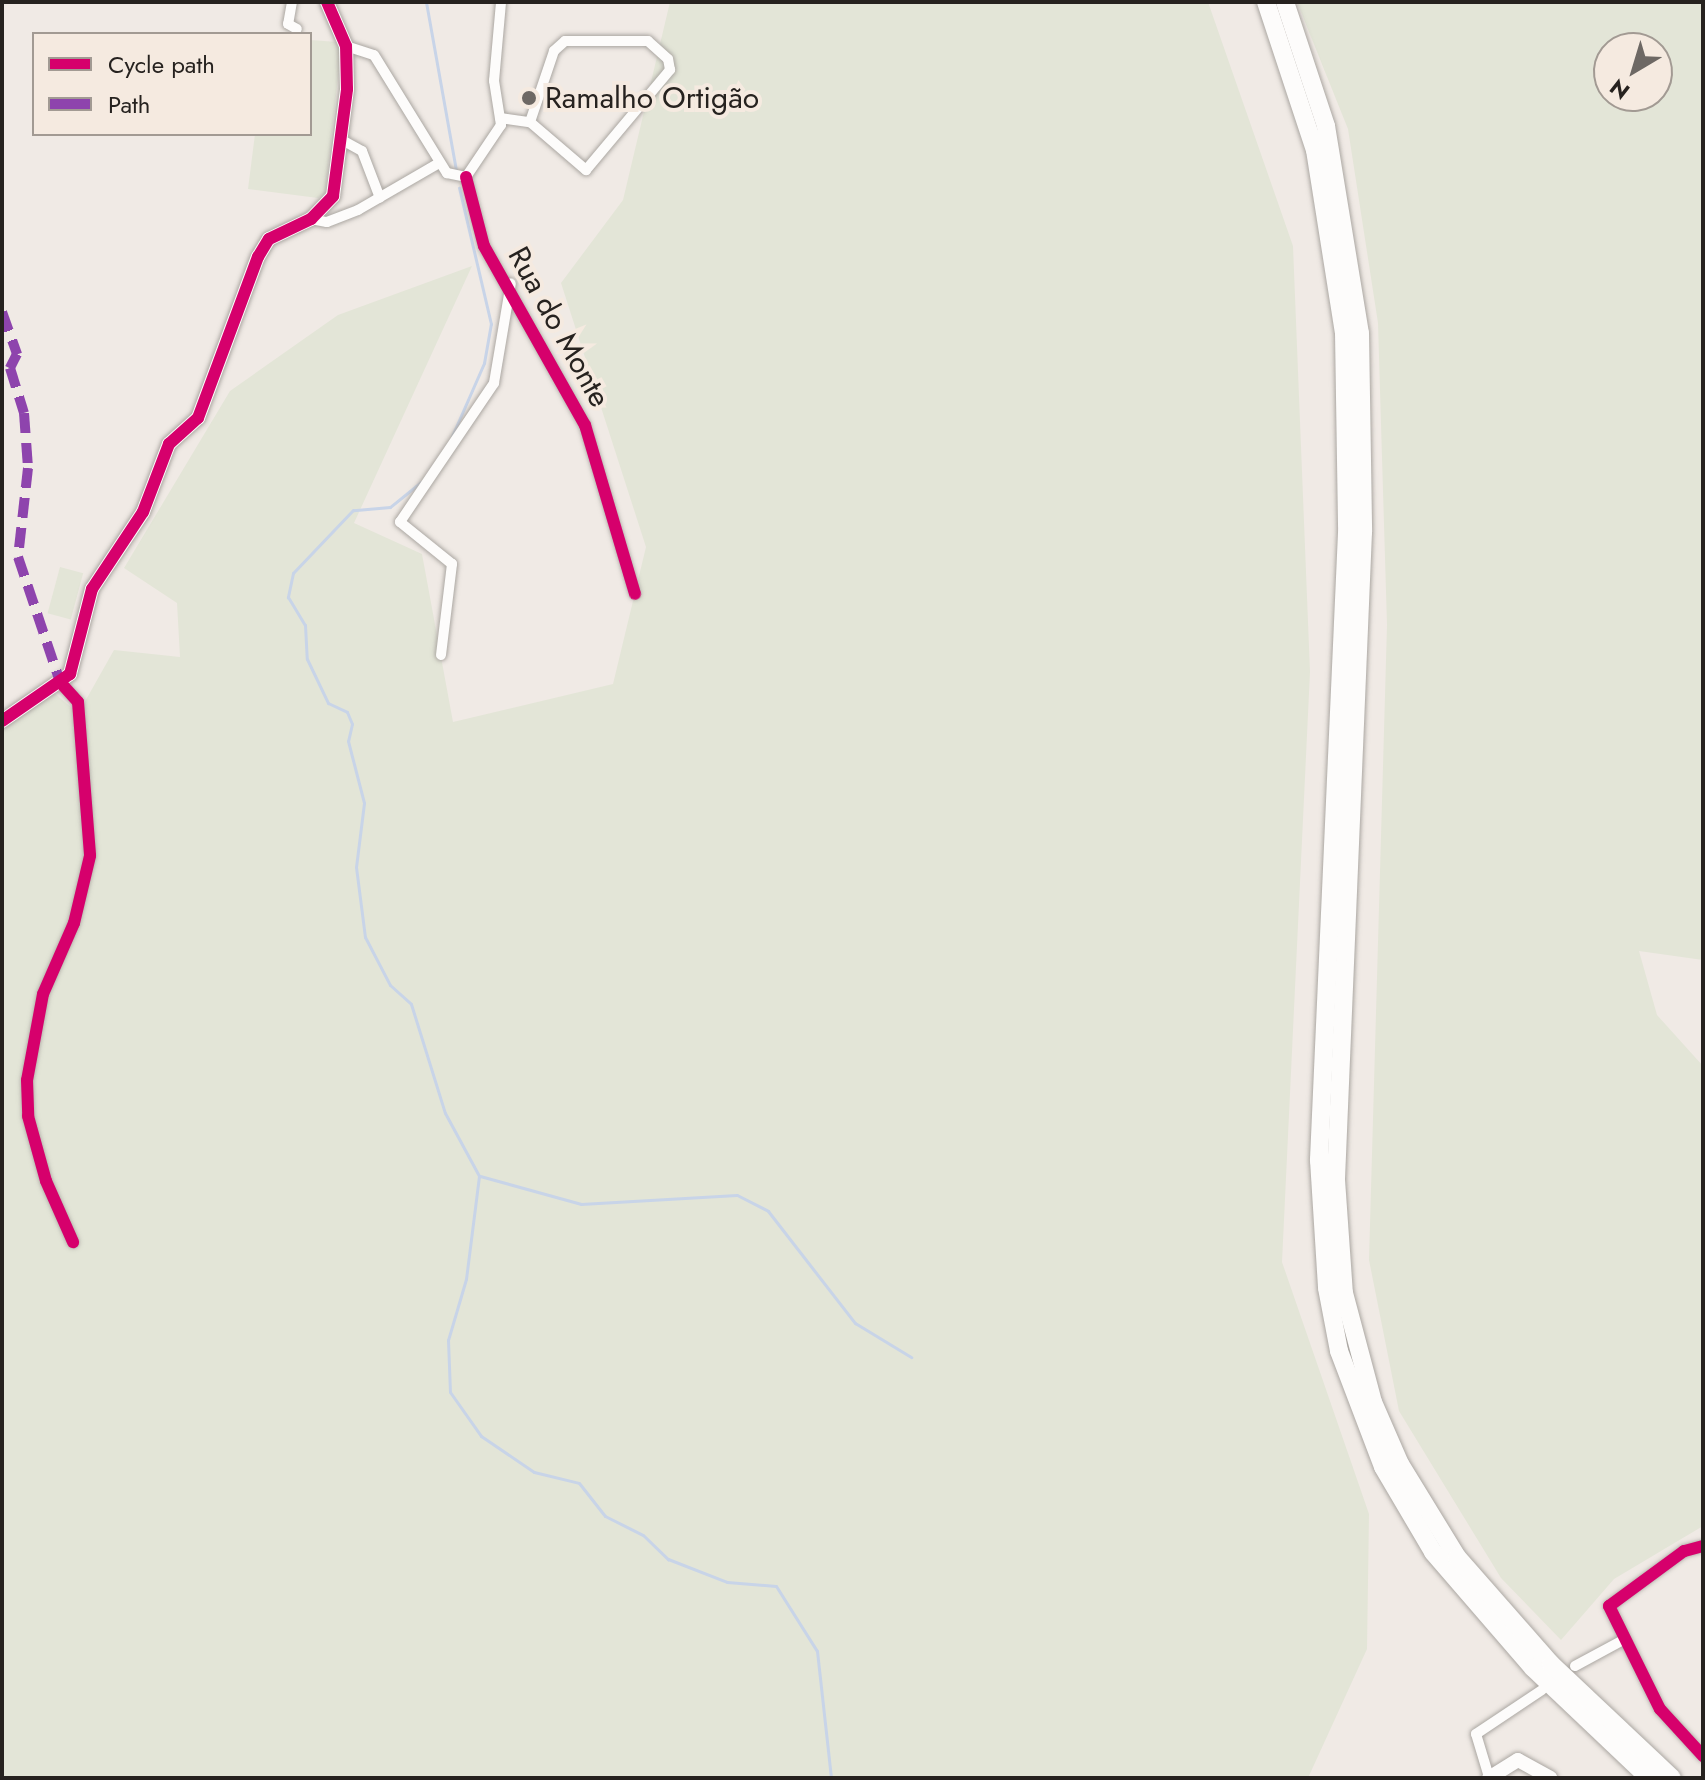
<!DOCTYPE html>
<meta charset="utf-8">
<style>
body{margin:0}
#map{position:relative;width:1705px;height:1780px;overflow:hidden;background:#f0eae5;font-family:Jost,sans-serif}
div>[style]{position:absolute}
.green>*{inset:0;background:#e3e5d7;transform-origin:0 0}
.stream>*{height:3px;margin:-1.5px;padding:0 1.5px;transform-origin:1.5px;border-radius:1.5px;background:#c8d4e8}
.roads{filter:drop-shadow(0 0 2px #aba7a2) drop-shadow(0 0 2px #aba7a2)}
.street>*{height:10px;margin:-5px;padding:0 5px;transform-origin:5px;border-radius:5px;background:#fdfcfb}
.secondary>*{height:14px;margin:-7px;padding:0 7px;transform-origin:7px;border-radius:7px;background:#fdfcfb}
.highway>*{height:18px;margin:-9px;padding:0 9px;transform-origin:9px;border-radius:9px;background:#fdfcfb}
.quiet>*{height:10px;margin-top:-5px;transform-origin:0;background:repeating-linear-gradient(90deg,#8e44ad 0 20px,transparent 0 30px)}
.cycleway>*{height:12px;margin:-6px;padding:0 6px;transform-origin:6px;border-radius:6px;background:#d6006c}
.dots>*{width:22px;height:22px;translate:-50% -50%;box-sizing:border-box;border:4px solid #f5eae0;border-radius:50%}
span{translate:-50% -50%;white-space:nowrap;text-align:center;line-height:1.15;-webkit-text-stroke:8px #f5eae0;paint-order:stroke}
.poi-label{font-size:30px;color:#26221f}
.left{translate:0 -50%;text-align:left}
.street-label{font-size:30px;color:#26221f}
.frame{position:absolute;inset:0;border:4px solid #26221f;pointer-events:none}
.legend{position:absolute;left:32px;top:32px;width:280px;height:104px;box-sizing:border-box;background:#f5eae0;border:2px solid #a29a93;margin:0;padding:10px 14px;list-style:none;font-size:24px;color:#26221f}
.legend li{display:flex;align-items:center;gap:16px;height:40px}
.legend b{width:40px;border:2px solid #a29a93}
.north{position:absolute;left:1593px;top:32px;width:80px;height:80px;box-sizing:border-box;background:#f5eae0;border:2px solid #a29a93;border-radius:50%;rotate:218deg;font-size:22px;font-weight:700;line-height:32px;text-align:center;color:#26221f}
.north::after{content:'';display:block;margin:auto;width:28px;height:36px;background:#6d6864;clip-path:polygon(50% 0,100% 100%,50% 72%,0 100%)}
</style>
<div id="map">
<div class="green">
<i style="clip-path:polygon(670px 2px,1208px 2px,1293px 246px,1310px 672px,1282px 1262px,1369px 1514px,1367px 1649px,1308px 1778px,2px 1778px,2px 728px,53px 692px,72px 708px,83px 705px,114px 650px,180px 657px,177px 603px,124px 568px,230px 391px,338px 315px,472px 266px,354px 523px,422px 554px,453px 722px,613px 684px,646px 547px,561px 283px,623px 200px)"></i>
<i style="clip-path:polygon(evenodd,1297px 2px,1703px 2px,1703px 960px,1639px 951px,1657px 1015px,1703px 1066px,1703px 1526px,1614px 1579px,1561px 1640px,1501px 1578px,1399px 1411px,1369px 1260px,1387px 625px,1378px 323px,1348px 129px,1297px 2px,1657px 48px,1657px 96px,1609px 96px,1609px 48px,1657px 48px)"></i>
<i style="clip-path:polygon(310px 40px,338px 42px,341px 51px,325px 193px,318px 198px,248px 189px,255px 134px,310px 134px)"></i>
<i style="left:60px;top:567px;width:24px;height:48px;rotate:15deg"></i>
</div>
<div class="stream">
<i style="left:426px;top:2px;width:171px;rotate:79.9deg"></i>
<i style="left:452px;top:436px;width:80px;rotate:-66.3deg"></i>
<i style="left:484px;top:363px;width:40px;rotate:-80deg"></i>
<i style="left:491px;top:324px;width:140px;rotate:-103.2deg"></i>
<i style="left:421px;top:482px;width:40px;rotate:141deg"></i>
<i style="left:390px;top:507px;width:37px;rotate:175deg"></i>
<i style="left:353px;top:510px;width:87px;rotate:133.6deg"></i>
<i style="left:293px;top:573px;width:25px;rotate:102deg"></i>
<i style="left:288px;top:597px;width:33px;rotate:59deg"></i>
<i style="left:305px;top:625px;width:34px;rotate:87deg"></i>
<i style="left:307px;top:659px;width:49px;rotate:64.5deg"></i>
<i style="left:328px;top:703px;width:21px;rotate:25deg"></i>
<i style="left:347px;top:712px;width:13px;rotate:67deg"></i>
<i style="left:352px;top:724px;width:17px;rotate:103deg"></i>
<i style="left:348px;top:741px;width:64px;rotate:75.5deg"></i>
<i style="left:364px;top:803px;width:64px;rotate:97.1deg"></i>
<i style="left:356px;top:867px;width:71px;rotate:82.7deg"></i>
<i style="left:365px;top:937px;width:54px;rotate:62.5deg"></i>
<i style="left:390px;top:985px;width:28px;rotate:42deg"></i>
<i style="left:411px;top:1004px;width:114px;rotate:72.7deg"></i>
<i style="left:445px;top:1113px;width:72px;rotate:61.6deg"></i>
<i style="left:479px;top:1176px;width:104px;rotate:97.2deg"></i>
<i style="left:466px;top:1279px;width:64px;rotate:106.4deg"></i>
<i style="left:448px;top:1340px;width:52px;rotate:87.8deg"></i>
<i style="left:450px;top:1392px;width:54px;rotate:54.8deg"></i>
<i style="left:481px;top:1436px;width:64px;rotate:34.2deg"></i>
<i style="left:534px;top:1472px;width:46px;rotate:13.7deg"></i>
<i style="left:579px;top:1483px;width:42px;rotate:51.8deg"></i>
<i style="left:605px;top:1516px;width:42px;rotate:26.6deg"></i>
<i style="left:643px;top:1535px;width:35px;rotate:44deg"></i>
<i style="left:668px;top:1559px;width:63px;rotate:21.3deg"></i>
<i style="left:727px;top:1582px;width:49px;rotate:4.7deg"></i>
<i style="left:776px;top:1586px;width:77px;rotate:57.8deg"></i>
<i style="left:817px;top:1651px;width:128px;rotate:83.7deg"></i>
<i style="left:480px;top:1176px;width:105px;rotate:15.5deg"></i>
<i style="left:581px;top:1204px;width:156px;rotate:-3.3deg"></i>
<i style="left:737px;top:1195px;width:35px;rotate:27deg"></i>
<i style="left:768px;top:1211px;width:142px;rotate:52.2deg"></i>
<i style="left:855px;top:1323px;width:66px;rotate:31.3deg"></i>
</div>
<div class="roads">
<div class="street">
<i style="left:292px;top:2px;width:22px;rotate:100deg"></i>
<i style="left:288px;top:24px;width:10px;rotate:29deg"></i>
<i style="left:346px;top:46px;width:29px;rotate:18deg"></i>
<i style="left:374px;top:55px;width:139px;rotate:58.3deg"></i>
<i style="left:447px;top:173px;width:19px;rotate:12deg"></i>
<i style="left:466px;top:177px;width:63px;rotate:-56.1deg"></i>
<i style="left:501px;top:125px;width:45px;rotate:-99deg"></i>
<i style="left:494px;top:81px;width:79px;rotate:-84.9deg"></i>
<i style="left:500px;top:118px;width:30px;rotate:8deg"></i>
<i style="left:530px;top:122px;width:74px;rotate:40.6deg"></i>
<i style="left:586px;top:170px;width:131px;rotate:-50deg"></i>
<i style="left:670px;top:70px;width:11px;rotate:-100deg"></i>
<i style="left:668px;top:59px;width:27px;rotate:-138deg"></i>
<i style="left:648px;top:41px;width:83px;rotate:180deg"></i>
<i style="left:565px;top:41px;width:15px;rotate:138deg"></i>
<i style="left:554px;top:51px;width:75px;rotate:108.7deg"></i>
<i style="left:342px;top:140px;width:23px;rotate:29deg"></i>
<i style="left:362px;top:151px;width:50px;rotate:69deg"></i>
<i style="left:466px;top:177px;width:71px;rotate:75.4deg"></i>
<i style="left:484px;top:246px;width:206px;rotate:60.6deg"></i>
<i style="left:585px;top:425px;width:176px;rotate:73.5deg"></i>
<i style="left:311px;top:219px;width:16px;rotate:11deg"></i>
<i style="left:327px;top:222px;width:33px;rotate:-21deg"></i>
<i style="left:358px;top:210px;width:94px;rotate:-30.1deg"></i>
<i style="left:441px;top:655px;width:92px;rotate:-83.1deg"></i>
<i style="left:452px;top:564px;width:67px;rotate:-141.1deg"></i>
<i style="left:400px;top:522px;width:168px;rotate:-55.9deg"></i>
<i style="left:494px;top:383px;width:101px;rotate:-80.4deg"></i>
<i style="left:60px;top:682px;width:27px;rotate:48deg"></i>
<i style="left:78px;top:702px;width:154px;rotate:85.5deg"></i>
<i style="left:90px;top:856px;width:69px;rotate:103.4deg"></i>
<i style="left:74px;top:923px;width:77px;rotate:113.6deg"></i>
<i style="left:43px;top:994px;width:87px;rotate:100.5deg"></i>
<i style="left:27px;top:1080px;width:36px;rotate:88deg"></i>
<i style="left:28px;top:1116px;width:67px;rotate:74.5deg"></i>
<i style="left:46px;top:1181px;width:67px;rotate:66.1deg"></i>
<i style="left:1703px;top:1546px;width:20px;rotate:165deg"></i>
<i style="left:1684px;top:1551px;width:93px;rotate:143.7deg"></i>
<i style="left:1609px;top:1606px;width:115px;rotate:63.7deg"></i>
<i style="left:1660px;top:1709px;width:64px;rotate:47.5deg"></i>
<i style="left:1575px;top:1666px;width:55px;rotate:-28.4deg"></i>
<i style="left:1489px;top:1777px;width:45px;rotate:-106.8deg"></i>
<i style="left:1476px;top:1734px;width:79px;rotate:-33.7deg"></i>
</div>
<div class="secondary">
<i style="left:2px;top:721px;width:83px;rotate:-34.7deg"></i>
<i style="left:70px;top:674px;width:88px;rotate:-75.5deg"></i>
<i style="left:92px;top:589px;width:92px;rotate:-56.5deg"></i>
<i style="left:143px;top:512px;width:73px;rotate:-69.1deg"></i>
<i style="left:169px;top:444px;width:39px;rotate:-42deg"></i>
<i style="left:198px;top:418px;width:172px;rotate:-69.6deg"></i>
<i style="left:258px;top:257px;width:21px;rotate:-59deg"></i>
<i style="left:269px;top:239px;width:47px;rotate:-25.5deg"></i>
<i style="left:311px;top:219px;width:32px;rotate:-46deg"></i>
<i style="left:333px;top:196px;width:108px;rotate:-82.5deg"></i>
<i style="left:347px;top:89px;width:43px;rotate:-91.3deg"></i>
<i style="left:346px;top:46px;width:48px;rotate:-113.4deg"></i>
<i style="left:1489px;top:1778px;width:34px;rotate:-32deg"></i>
<i style="left:1518px;top:1760px;width:37px;rotate:29deg"></i>
</div>
<div class="highway">
<i style="left:1266px;top:2px;width:156px;rotate:71.7deg"></i>
<i style="left:1315px;top:150px;width:185px;rotate:81deg"></i>
<i style="left:1344px;top:333px;width:200px;rotate:89.1deg"></i>
<i style="left:1347px;top:533px;width:628px;rotate:92.56deg"></i>
<i style="left:1319px;top:1160px;width:128px;rotate:86.4deg"></i>
<i style="left:1327px;top:1288px;width:64px;rotate:79.2deg"></i>
<i style="left:1339px;top:1351px;width:124px;rotate:69.2deg"></i>
<i style="left:1383px;top:1467px;width:99px;rotate:59.5deg"></i>
<i style="left:1433px;top:1552px;width:153px;rotate:49.2deg"></i>
<i style="left:1533px;top:1668px;width:160px;rotate:43.5deg"></i>
<i style="left:1285px;top:2px;width:131px;rotate:71.7deg"></i>
<i style="left:1326px;top:126px;width:210px;rotate:80.7deg"></i>
<i style="left:1360px;top:333px;width:199px;rotate:89.1deg"></i>
<i style="left:1363px;top:532px;width:649px;rotate:92.39deg"></i>
<i style="left:1336px;top:1180px;width:113px;rotate:86deg"></i>
<i style="left:1344px;top:1293px;width:113px;rotate:75.1deg"></i>
<i style="left:1373px;top:1402px;width:68px;rotate:66.5deg"></i>
<i style="left:1400px;top:1464px;width:109px;rotate:58.5deg"></i>
<i style="left:1457px;top:1557px;width:142px;rotate:48.7deg"></i>
<i style="left:1551px;top:1664px;width:166px;rotate:43.3deg"></i>
</div>
</div>
<div class="quiet">
<i style="left:2px;top:312px;width:45px;rotate:70.3deg"></i>
<i style="left:17px;top:354px;width:16px;rotate:117deg"></i>
<i style="left:10px;top:368px;width:47px;rotate:72.7deg"></i>
<i style="left:24px;top:413px;width:55px;rotate:85.8deg"></i>
<i style="left:28px;top:468px;width:90px;rotate:96.4deg"></i>
<i style="left:18px;top:557px;width:132px;rotate:71.4deg"></i>
</div>
<div class="cycleway">
<i style="left:466px;top:177px;width:71px;rotate:75.4deg"></i>
<i style="left:484px;top:246px;width:206px;rotate:60.6deg"></i>
<i style="left:585px;top:425px;width:176px;rotate:73.5deg"></i>
<i style="left:60px;top:682px;width:27px;rotate:48deg"></i>
<i style="left:78px;top:702px;width:154px;rotate:85.5deg"></i>
<i style="left:90px;top:856px;width:69px;rotate:103.4deg"></i>
<i style="left:74px;top:923px;width:77px;rotate:113.6deg"></i>
<i style="left:43px;top:994px;width:87px;rotate:100.5deg"></i>
<i style="left:27px;top:1080px;width:36px;rotate:88deg"></i>
<i style="left:28px;top:1116px;width:67px;rotate:74.5deg"></i>
<i style="left:46px;top:1181px;width:67px;rotate:66.1deg"></i>
<i style="left:2px;top:721px;width:83px;rotate:-34.7deg"></i>
<i style="left:70px;top:674px;width:88px;rotate:-75.5deg"></i>
<i style="left:92px;top:589px;width:92px;rotate:-56.5deg"></i>
<i style="left:143px;top:512px;width:73px;rotate:-69.1deg"></i>
<i style="left:169px;top:444px;width:39px;rotate:-42deg"></i>
<i style="left:198px;top:418px;width:172px;rotate:-69.6deg"></i>
<i style="left:258px;top:257px;width:21px;rotate:-59deg"></i>
<i style="left:269px;top:239px;width:47px;rotate:-25.5deg"></i>
<i style="left:311px;top:219px;width:32px;rotate:-46deg"></i>
<i style="left:333px;top:196px;width:108px;rotate:-82.5deg"></i>
<i style="left:347px;top:89px;width:43px;rotate:-91.3deg"></i>
<i style="left:346px;top:46px;width:48px;rotate:-113.4deg"></i>
<i style="left:1703px;top:1546px;width:20px;rotate:165deg"></i>
<i style="left:1684px;top:1551px;width:93px;rotate:143.7deg"></i>
<i style="left:1609px;top:1606px;width:115px;rotate:63.7deg"></i>
<i style="left:1660px;top:1709px;width:64px;rotate:47.5deg"></i>
</div>
<div class="dots">
<i style="left:529px;top:98px;background:#6d6864"></i>
</div>
<div class="poi-label">
<span class="left" style="left:545px;top:98px">Ramalho Ortigão</span>
</div>
<div class="street-label">
<span style="left:559px;top:327px;rotate:61deg">Rua do Monte</span>
</div>
<div class="frame"></div>
<ul class="legend">
<li><b style="height:10px;background:#d6006c"></b>Cycle path</li>
<li><b style="height:10px;background:#8e44ad"></b>Path</li>
</ul>
<div class="north">N</div>
</div>
